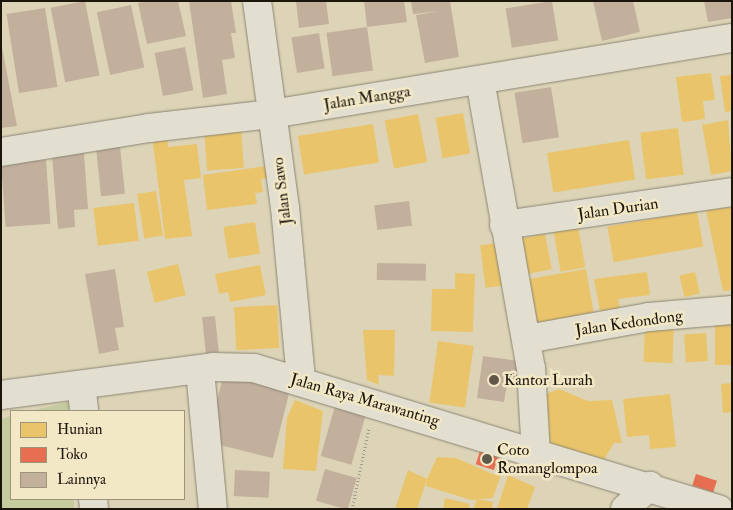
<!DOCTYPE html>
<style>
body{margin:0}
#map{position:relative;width:733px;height:510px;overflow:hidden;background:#ddd4b7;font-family:"IM FELL Double Pica",serif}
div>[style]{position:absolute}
.green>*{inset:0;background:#c5ca9f}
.homes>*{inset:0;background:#e9c46a;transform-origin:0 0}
.shops>*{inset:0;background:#e76f51;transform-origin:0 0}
.building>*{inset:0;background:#c2b09d;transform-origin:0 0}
.path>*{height:3px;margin-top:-1.5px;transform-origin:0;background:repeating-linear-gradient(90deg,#9d998e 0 1px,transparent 0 3.5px)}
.roads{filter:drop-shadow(0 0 1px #8a8473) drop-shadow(0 0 1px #8a8473)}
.minor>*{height:28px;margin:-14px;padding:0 14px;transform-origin:14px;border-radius:14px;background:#e3dfd0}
.dots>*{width:14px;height:14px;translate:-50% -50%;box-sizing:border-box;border:2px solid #f3e8c6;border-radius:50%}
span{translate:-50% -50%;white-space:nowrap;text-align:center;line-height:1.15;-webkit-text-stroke:5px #f3e8c6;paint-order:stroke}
.street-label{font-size:16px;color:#1c150c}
.poi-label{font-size:16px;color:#1c150c}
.left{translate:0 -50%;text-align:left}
.frame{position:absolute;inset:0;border:2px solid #1c150c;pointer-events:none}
.legend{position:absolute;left:10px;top:410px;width:175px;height:90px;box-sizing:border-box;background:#f3e8c6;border:1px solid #9d947c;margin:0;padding:6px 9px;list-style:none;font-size:15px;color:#1c150c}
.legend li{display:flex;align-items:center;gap:10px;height:25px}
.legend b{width:25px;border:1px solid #9d947c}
</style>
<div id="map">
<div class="green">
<i style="clip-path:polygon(76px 400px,76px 411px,31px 411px)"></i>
<i style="clip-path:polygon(11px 416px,11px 499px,74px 499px,74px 509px,1px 509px,1px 419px)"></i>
</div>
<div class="homes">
<i style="clip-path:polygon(711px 73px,715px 100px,703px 101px,705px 119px,682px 122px,676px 77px)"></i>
<i style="clip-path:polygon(732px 75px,732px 111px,725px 112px,720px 76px)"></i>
<i style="left:463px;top:113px;width:41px;height:28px;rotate:80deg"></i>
<i style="left:418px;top:114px;width:49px;height:34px;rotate:79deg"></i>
<i style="clip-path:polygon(728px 120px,732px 171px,711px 175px,702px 125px)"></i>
<i style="left:373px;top:124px;width:39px;height:76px;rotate:81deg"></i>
<i style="left:241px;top:127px;width:41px;height:37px;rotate:86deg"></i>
<i style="left:678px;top:128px;width:47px;height:38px;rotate:83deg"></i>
<i style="clip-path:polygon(167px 134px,168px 147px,197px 144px,201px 178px,184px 180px,192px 236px,165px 239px,152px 136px)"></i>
<i style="left:629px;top:140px;width:40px;height:83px;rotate:81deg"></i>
<i style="clip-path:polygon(273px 165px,274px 177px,261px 179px,263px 192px,255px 193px,257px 204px,207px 210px,203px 175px)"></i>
<i style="left:156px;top:191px;width:45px;height:19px;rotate:81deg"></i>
<i style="left:134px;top:203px;width:38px;height:41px;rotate:83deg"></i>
<i style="clip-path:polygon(732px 207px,732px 290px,723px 291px,706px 210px)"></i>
<i style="left:697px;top:211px;width:36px;height:91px;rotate:80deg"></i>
<i style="left:255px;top:222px;width:32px;height:32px;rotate:81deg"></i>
<i style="left:578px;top:226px;width:42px;height:25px;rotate:80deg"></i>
<i style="left:545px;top:234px;width:36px;height:32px;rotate:79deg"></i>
<i style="left:498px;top:243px;width:43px;height:18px;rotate:83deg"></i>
<i style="left:178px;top:264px;width:32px;height:32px;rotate:76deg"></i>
<i style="clip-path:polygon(260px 265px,266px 295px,230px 302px,228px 292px,219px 294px,215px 274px)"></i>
<i style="left:586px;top:269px;width:46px;height:66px;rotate:80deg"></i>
<i style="clip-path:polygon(647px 272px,650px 295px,618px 299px,620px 308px,600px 311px,594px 279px)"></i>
<i style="left:695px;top:272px;width:22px;height:16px;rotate:77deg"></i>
<i style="clip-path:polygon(455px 273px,475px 274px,473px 332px,431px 331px,432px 289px,455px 289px)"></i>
<i style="left:277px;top:305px;width:43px;height:43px;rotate:87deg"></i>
<i style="left:645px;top:320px;width:29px;height:42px;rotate:2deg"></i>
<i style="left:715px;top:322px;width:17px;height:43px"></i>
<i style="clip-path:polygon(363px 330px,395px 330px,394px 376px,378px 375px,379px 385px,367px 380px)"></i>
<i style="left:706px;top:333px;width:28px;height:22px;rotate:86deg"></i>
<i style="left:438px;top:341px;width:36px;height:62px;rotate:8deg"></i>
<i style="clip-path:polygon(732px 383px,732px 412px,723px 413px,721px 384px)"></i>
<i style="clip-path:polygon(559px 389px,588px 401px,612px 400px,622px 443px,614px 443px,603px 461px,551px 450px,546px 394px)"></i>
<i style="clip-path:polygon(670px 394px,676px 447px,650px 449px,649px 435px,627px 437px,623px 399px)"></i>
<i style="clip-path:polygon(295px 400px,323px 411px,316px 471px,283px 469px,287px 418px)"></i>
<i style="clip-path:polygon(437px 457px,456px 458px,495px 475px,505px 463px,493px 498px,471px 500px,426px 486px,427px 479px,417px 509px,395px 509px,408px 470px,427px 479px)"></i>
<i style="clip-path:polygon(508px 475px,535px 487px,527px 509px,497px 509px)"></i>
<i style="clip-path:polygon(445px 498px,470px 504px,468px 509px,443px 509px)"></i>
<i style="clip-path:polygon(477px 499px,493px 502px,492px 509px,473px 509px)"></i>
</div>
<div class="shops">
<i style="left:481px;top:448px;width:19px;height:17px;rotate:18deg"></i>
<i style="left:696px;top:474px;width:22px;height:12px;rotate:18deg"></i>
</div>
<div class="building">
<i style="left:85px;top:1px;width:76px;height:35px;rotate:79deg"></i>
<i style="clip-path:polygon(149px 1px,178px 1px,186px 36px,147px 44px,138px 3px)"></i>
<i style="clip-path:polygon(189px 1px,231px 1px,236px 33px,231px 33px,235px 58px,222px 60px,227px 94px,203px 98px)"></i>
<i style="clip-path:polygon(296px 1px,326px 1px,329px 24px,299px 28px)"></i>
<i style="clip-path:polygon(364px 1px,404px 1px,407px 22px,367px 27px)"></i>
<i style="clip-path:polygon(411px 1px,450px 1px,459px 57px,425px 63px,416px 15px,440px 11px,413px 14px)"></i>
<i style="left:552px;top:1px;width:40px;height:47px;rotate:81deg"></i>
<i style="clip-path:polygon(593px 1px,633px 1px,640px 32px,602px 41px)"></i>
<i style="clip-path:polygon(704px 1px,732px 1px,732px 18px,708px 22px)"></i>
<i style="left:131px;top:5px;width:64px;height:35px;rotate:78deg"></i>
<i style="left:45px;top:8px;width:80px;height:39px;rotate:81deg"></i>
<i style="left:367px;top:27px;width:44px;height:41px;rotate:82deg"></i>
<i style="left:319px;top:33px;width:36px;height:28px;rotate:81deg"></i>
<i style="clip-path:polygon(1px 42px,17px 126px,1px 128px)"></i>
<i style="left:185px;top:47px;width:44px;height:31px;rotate:79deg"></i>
<i style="left:551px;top:87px;width:51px;height:37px;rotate:81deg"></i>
<i style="left:119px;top:137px;width:57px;height:24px;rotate:84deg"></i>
<i style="clip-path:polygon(84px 153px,88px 209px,74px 210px,75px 227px,58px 229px,52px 156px)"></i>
<i style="left:46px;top:160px;width:64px;height:45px;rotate:86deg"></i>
<i style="left:409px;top:201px;width:25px;height:35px;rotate:83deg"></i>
<i style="left:377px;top:263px;width:49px;height:17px;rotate:1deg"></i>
<i style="clip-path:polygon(115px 269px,124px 327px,115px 328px,119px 350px,99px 354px,85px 274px)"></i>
<i style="left:215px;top:316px;width:36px;height:13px;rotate:84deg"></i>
<i style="clip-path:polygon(483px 356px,526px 362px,523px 381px,508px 379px,504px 402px,477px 398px)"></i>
<i style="left:225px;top:369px;width:68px;height:75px;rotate:14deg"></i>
<i style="left:335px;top:406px;width:32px;height:52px;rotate:16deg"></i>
<i style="left:325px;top:469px;width:33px;height:33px;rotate:16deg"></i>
<i style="left:235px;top:470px;width:35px;height:26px;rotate:3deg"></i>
</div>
<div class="path">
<i style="left:352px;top:509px;width:83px;rotate:-78.1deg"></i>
</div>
<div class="roads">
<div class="minor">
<i style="left:257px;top:1px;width:208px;rotate:82.3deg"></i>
<i style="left:285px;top:207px;width:175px;rotate:84.7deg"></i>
<i style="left:480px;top:80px;width:292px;rotate:80deg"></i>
<i style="left:531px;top:368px;width:86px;rotate:86.7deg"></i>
<i style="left:1px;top:152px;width:150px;rotate:-9.2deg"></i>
<i style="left:149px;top:128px;width:124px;rotate:-6.5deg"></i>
<i style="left:272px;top:114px;width:466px;rotate:-9.4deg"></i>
<i style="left:504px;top:225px;width:230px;rotate:-8.2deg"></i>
<i style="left:527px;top:339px;width:124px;rotate:-10.2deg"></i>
<i style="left:649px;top:317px;width:83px;rotate:-4.8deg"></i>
<i style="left:200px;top:370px;width:140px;rotate:84.7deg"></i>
<i style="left:81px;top:385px;width:26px;rotate:83deg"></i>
<i style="left:1px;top:395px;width:214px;rotate:-7.5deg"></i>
<i style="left:213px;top:367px;width:41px;rotate:1.4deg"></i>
<i style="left:254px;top:368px;width:486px;rotate:16.9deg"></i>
<i style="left:93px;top:499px;width:10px;rotate:84deg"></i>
<i style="left:625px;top:509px;width:34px;rotate:-43deg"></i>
</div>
</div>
<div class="dots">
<i style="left:494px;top:380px;background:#605848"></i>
<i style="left:487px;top:459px;background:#605848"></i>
</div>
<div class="street-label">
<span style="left:367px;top:98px;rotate:-9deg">Jalan Mangga</span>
<span style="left:282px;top:191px;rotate:-97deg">Jalan Sawo</span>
<span style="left:618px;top:209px;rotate:-8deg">Jalan Durian</span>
<span style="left:629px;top:323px;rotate:-8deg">Jalan Kedondong</span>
<span style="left:365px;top:400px;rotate:16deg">Jalan Raya Marawanting</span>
</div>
<div class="poi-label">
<span class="left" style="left:504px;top:380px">Kantor Lurah</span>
<span class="left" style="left:497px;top:459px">Coto<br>Romanglompoa</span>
</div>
<div class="frame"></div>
<ul class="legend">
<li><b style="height:14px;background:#e9c46a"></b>Hunian</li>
<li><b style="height:14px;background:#e76f51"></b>Toko</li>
<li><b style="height:14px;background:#c2b09d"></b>Lainnya</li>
</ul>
</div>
